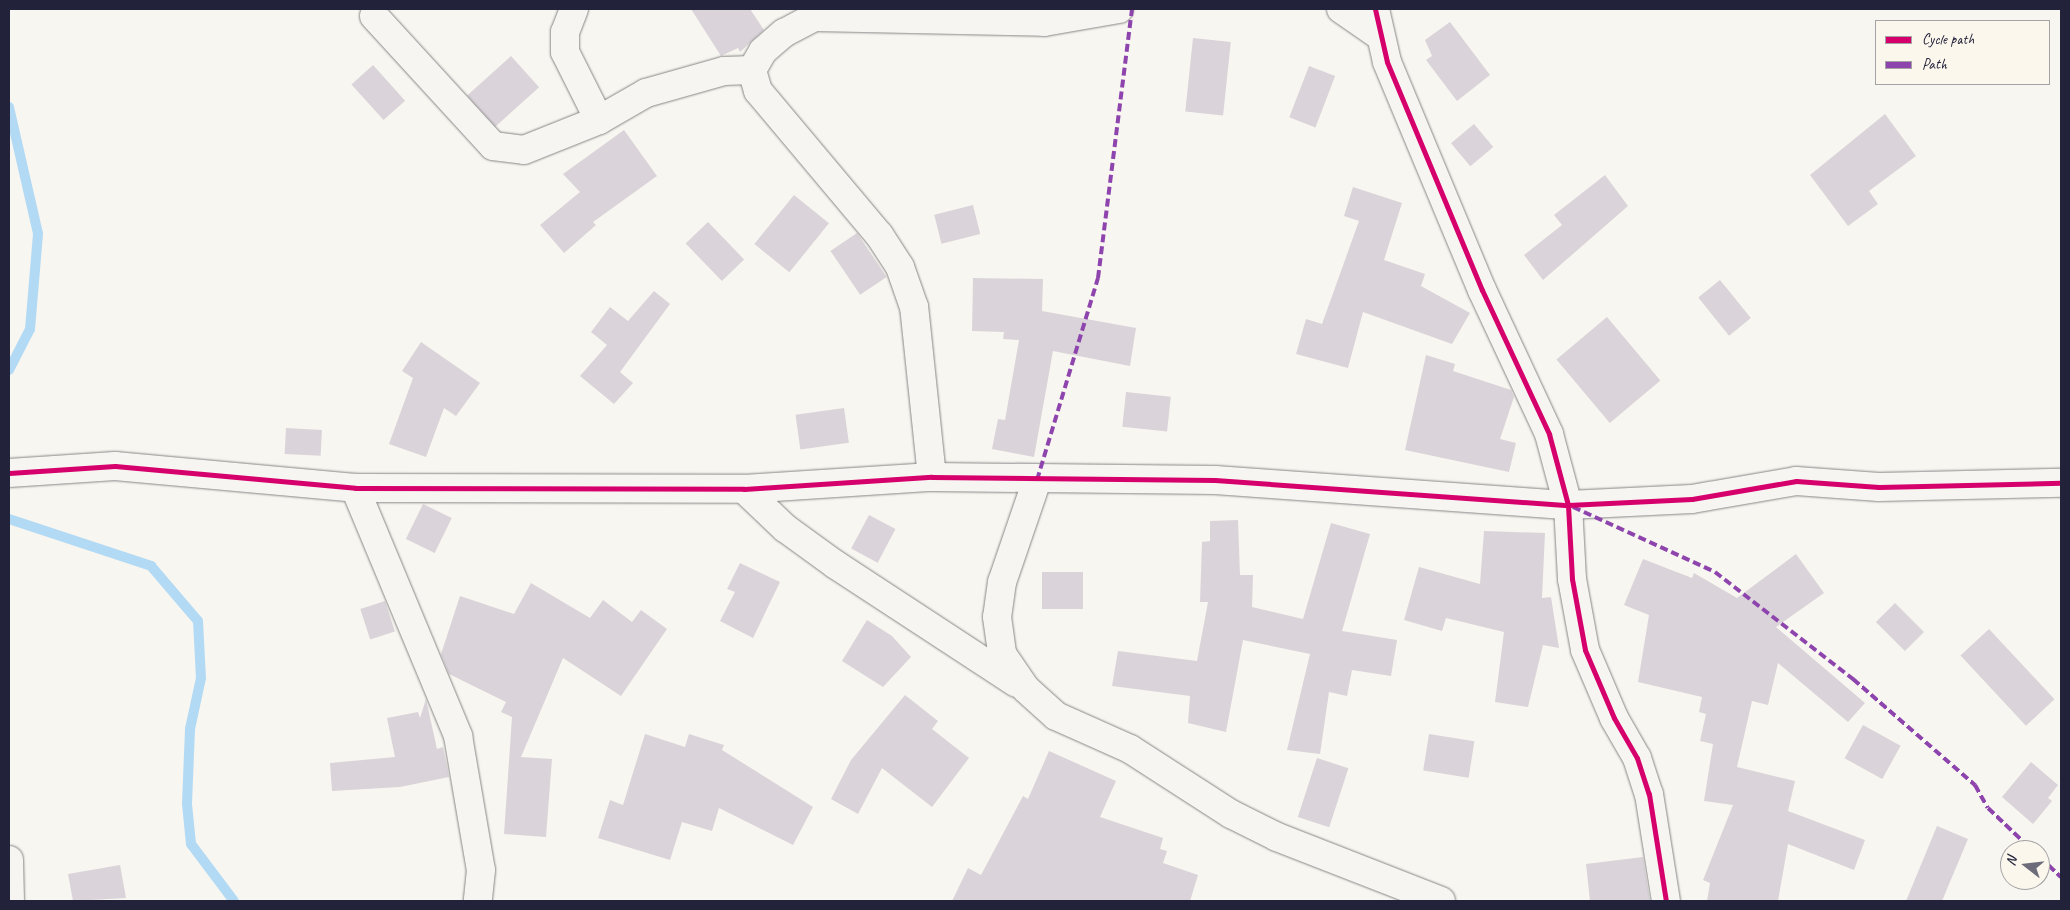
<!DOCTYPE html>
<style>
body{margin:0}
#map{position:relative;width:2070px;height:910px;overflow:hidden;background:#f8f6f0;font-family:Caveat,sans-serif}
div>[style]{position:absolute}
.stream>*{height:10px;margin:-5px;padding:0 5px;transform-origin:5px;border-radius:5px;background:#b3daf4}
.building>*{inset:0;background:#dad3d9;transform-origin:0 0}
.roads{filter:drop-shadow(0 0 1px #878688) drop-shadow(0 0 1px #878688)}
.minor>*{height:28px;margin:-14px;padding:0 14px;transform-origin:14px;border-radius:14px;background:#f6f5f1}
.quiet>*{height:4px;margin-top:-2px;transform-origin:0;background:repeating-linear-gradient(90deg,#8e44ad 0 8px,transparent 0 12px)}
.cycleway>*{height:5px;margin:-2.5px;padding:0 2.5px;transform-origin:2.5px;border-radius:2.5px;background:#d6006c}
span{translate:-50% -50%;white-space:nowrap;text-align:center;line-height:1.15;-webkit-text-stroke:4px #fbf7ec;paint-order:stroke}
.frame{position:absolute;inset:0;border:10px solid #22223b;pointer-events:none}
.legend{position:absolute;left:1875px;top:20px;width:175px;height:65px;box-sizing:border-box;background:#fbf7ec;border:1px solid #a4a2a5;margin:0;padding:6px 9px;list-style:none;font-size:15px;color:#22223b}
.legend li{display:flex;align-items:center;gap:10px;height:25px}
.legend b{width:25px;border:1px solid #a4a2a5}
.north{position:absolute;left:2000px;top:840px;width:50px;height:50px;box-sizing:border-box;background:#fbf7ec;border:1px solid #a4a2a5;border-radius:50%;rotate:286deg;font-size:14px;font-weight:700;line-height:20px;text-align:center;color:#22223b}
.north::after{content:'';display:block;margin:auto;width:18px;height:22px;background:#6d6c7a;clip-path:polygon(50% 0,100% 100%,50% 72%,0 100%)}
</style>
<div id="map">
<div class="stream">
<i style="left:9px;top:107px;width:130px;rotate:77.1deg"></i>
<i style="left:38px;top:234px;width:95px;rotate:94.8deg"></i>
<i style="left:30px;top:329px;width:46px;rotate:117.1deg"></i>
<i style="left:9px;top:519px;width:150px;rotate:18.3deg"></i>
<i style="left:151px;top:566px;width:72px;rotate:49.5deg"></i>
<i style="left:198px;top:621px;width:57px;rotate:87deg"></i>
<i style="left:201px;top:678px;width:52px;rotate:102.2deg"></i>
<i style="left:190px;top:729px;width:75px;rotate:92.3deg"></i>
<i style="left:187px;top:804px;width:40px;rotate:84.3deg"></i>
<i style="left:191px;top:844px;width:71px;rotate:53deg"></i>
</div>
<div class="building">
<i style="clip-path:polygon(691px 9px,750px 9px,764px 30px,740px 52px,738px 48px,721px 56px)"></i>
<i style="clip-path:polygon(1450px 22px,1490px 75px,1457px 101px,1426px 60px,1432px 56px,1425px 40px)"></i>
<i style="left:1193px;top:38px;width:38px;height:74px;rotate:6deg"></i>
<i style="left:511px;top:56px;width:42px;height:59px;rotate:48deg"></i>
<i style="left:373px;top:65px;width:48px;height:29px;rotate:48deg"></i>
<i style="left:1309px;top:66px;width:28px;height:55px;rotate:21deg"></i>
<i style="clip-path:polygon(1885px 114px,1916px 156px,1869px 191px,1878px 204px,1848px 226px,1810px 175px)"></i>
<i style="left:1474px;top:124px;width:30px;height:30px;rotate:50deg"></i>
<i style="clip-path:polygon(624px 130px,657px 176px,593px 222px,596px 225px,564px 253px,540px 225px,580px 192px,563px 174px)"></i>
<i style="clip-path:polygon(1605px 175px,1628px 206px,1543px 280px,1524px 255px,1562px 225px,1554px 215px)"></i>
<i style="clip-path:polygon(1353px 187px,1402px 203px,1384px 260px,1425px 274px,1421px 286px,1470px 313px,1452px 344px,1363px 312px,1348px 368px,1296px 354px,1306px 319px,1322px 324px,1359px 221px,1344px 216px)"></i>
<i style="left:794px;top:195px;width:45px;height:63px;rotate:39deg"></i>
<i style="left:973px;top:205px;width:30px;height:40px;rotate:76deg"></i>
<i style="left:708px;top:222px;width:52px;height:31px;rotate:46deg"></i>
<i style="left:857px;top:233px;width:53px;height:32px;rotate:56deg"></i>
<i style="clip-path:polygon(973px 278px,1043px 279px,1042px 311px,1136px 328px,1130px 366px,1053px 351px,1034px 457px,992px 449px,998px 419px,1005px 420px,1019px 340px,1003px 339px,1004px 332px,972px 331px)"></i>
<i style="left:1720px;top:280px;width:49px;height:28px;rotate:51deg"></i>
<i style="clip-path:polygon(654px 291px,670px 304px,620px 372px,633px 383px,614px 404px,580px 376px,607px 345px,591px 332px,610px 307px,628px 321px)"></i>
<i style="left:1607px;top:317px;width:83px;height:66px;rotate:50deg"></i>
<i style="clip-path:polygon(421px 342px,480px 383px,456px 416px,444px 408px,426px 457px,389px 444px,413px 378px,402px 371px)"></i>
<i style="clip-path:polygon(1426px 355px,1455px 364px,1453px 371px,1511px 390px,1514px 397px,1500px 439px,1516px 443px,1509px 472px,1405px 450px)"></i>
<i style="left:1126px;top:392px;width:45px;height:35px;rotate:6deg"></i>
<i style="left:844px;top:408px;width:35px;height:49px;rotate:82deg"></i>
<i style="left:286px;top:428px;width:36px;height:26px;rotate:3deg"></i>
<i style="left:423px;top:504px;width:32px;height:39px;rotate:26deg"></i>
<i style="left:869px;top:515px;width:30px;height:38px;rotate:28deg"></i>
<i style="clip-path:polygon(1238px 520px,1240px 575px,1253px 575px,1252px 607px,1303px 619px,1331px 523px,1370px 534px,1342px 631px,1397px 640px,1391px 676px,1352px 670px,1347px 696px,1329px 692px,1320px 754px,1287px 750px,1310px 654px,1243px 640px,1226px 732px,1188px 723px,1190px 696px,1112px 686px,1118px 651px,1197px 661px,1208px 602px,1200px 602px,1202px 542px,1210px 541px,1210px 521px)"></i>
<i style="clip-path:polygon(1484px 531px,1545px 533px,1542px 598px,1551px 597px,1559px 648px,1543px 645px,1528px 707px,1495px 702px,1504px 632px,1446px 618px,1442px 631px,1404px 620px,1419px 567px,1480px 584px)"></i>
<i style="clip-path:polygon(1796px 554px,1824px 593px,1776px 627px,1865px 703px,1848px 722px,1778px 663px,1768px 705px,1752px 701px,1737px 767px,1795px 781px,1788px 811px,1865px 840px,1854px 870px,1788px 844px,1778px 901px,1707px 901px,1710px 883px,1703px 880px,1733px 805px,1704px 801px,1713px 744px,1700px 741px,1706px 714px,1699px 712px,1702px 697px,1638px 682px,1649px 615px,1624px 605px,1643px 559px,1692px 578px,1694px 573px,1737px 598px)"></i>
<i style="clip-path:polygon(740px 563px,780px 582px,753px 638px,720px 621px,735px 592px,727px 589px)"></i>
<i style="left:1083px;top:572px;width:37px;height:41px;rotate:90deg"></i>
<i style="clip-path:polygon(531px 583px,590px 618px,603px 600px,632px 622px,641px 610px,667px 629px,621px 696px,563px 658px,521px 757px,552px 759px,546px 837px,504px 834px,512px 717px,501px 712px,506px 702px,449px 674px,441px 654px,460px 596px,514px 614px)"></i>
<i style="left:385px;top:601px;width:32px;height:26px;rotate:72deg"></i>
<i style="left:1895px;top:603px;width:41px;height:27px;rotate:45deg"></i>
<i style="clip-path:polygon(867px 620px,892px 636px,911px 657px,883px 687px,842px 661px)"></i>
<i style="left:1989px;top:629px;width:96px;height:39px;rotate:47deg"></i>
<i style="clip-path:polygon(905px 695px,938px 721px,932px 729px,969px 758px,932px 807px,882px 768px,858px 814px,831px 799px,851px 760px)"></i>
<i style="clip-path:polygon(426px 699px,437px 749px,443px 747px,449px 777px,400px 787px,332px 791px,330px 763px,395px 757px,387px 718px,418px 712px,420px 718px)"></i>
<i style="left:1863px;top:725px;width:43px;height:38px;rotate:29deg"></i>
<i style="clip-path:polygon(645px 734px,685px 747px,689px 734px,724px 745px,722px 750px,813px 807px,793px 845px,719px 808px,712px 831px,682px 822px,670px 860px,598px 838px,610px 800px,623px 805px)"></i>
<i style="left:1429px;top:734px;width:46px;height:37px;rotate:9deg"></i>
<i style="clip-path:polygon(1049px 751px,1116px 781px,1100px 817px,1163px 838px,1160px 849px,1167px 851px,1163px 863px,1198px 875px,1190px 901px,952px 901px,968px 868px,981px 875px,1023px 796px,1028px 799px)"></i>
<i style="left:1317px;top:758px;width:33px;height:62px;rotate:18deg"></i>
<i style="clip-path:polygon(2031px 762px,2058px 785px,2048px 798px,2052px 801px,2033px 824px,2002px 797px)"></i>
<i style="clip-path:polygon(1937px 826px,1968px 839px,1942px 901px,1906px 901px)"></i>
<i style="clip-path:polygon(1643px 857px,1650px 901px,1590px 901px,1586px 864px)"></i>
<i style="clip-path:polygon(120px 865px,126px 898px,73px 901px,68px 874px)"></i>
</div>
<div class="roads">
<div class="minor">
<i style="left:574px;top:9px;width:25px;rotate:111deg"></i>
<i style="left:565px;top:32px;width:20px;rotate:90deg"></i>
<i style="left:565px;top:52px;width:76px;rotate:63.4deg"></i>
<i style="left:1341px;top:9px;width:44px;rotate:34.8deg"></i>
<i style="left:1375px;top:9px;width:54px;rotate:77.2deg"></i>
<i style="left:1387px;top:62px;width:247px;rotate:67.4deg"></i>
<i style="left:1482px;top:290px;width:159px;rotate:65deg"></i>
<i style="left:1549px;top:434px;width:73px;rotate:75deg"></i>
<i style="left:1568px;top:505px;width:74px;rotate:86.9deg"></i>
<i style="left:1572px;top:579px;width:72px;rotate:79.6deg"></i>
<i style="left:1585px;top:650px;width:74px;rotate:66.9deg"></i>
<i style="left:1614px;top:718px;width:46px;rotate:60.1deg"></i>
<i style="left:1637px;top:758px;width:38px;rotate:72deg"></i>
<i style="left:1649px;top:794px;width:108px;rotate:81deg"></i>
<i style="left:374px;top:16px;width:176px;rotate:47.5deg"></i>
<i style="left:493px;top:146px;width:31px;rotate:7deg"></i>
<i style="left:524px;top:150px;width:81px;rotate:-21.8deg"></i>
<i style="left:599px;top:120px;width:54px;rotate:-29.9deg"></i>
<i style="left:646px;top:93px;width:81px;rotate:-15.8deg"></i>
<i style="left:724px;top:71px;width:28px;rotate:-2deg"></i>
<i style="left:9px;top:473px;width:106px;rotate:-3.8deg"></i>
<i style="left:115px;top:466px;width:241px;rotate:5.2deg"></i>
<i style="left:355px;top:488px;width:389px;rotate:0.1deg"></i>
<i style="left:744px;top:489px;width:188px;rotate:-3.7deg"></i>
<i style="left:932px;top:477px;width:283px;rotate:0.6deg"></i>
<i style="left:1215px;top:480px;width:354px;rotate:4.1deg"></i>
<i style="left:1568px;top:505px;width:124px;rotate:-2.8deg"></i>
<i style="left:1692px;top:499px;width:106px;rotate:-9.8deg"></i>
<i style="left:1796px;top:481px;width:83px;rotate:4.1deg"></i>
<i style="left:1879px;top:487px;width:182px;rotate:-1.3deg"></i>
<i style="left:932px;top:477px;width:171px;rotate:-96deg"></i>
<i style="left:914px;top:307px;width:42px;rotate:-109.3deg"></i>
<i style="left:900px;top:267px;width:38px;rotate:-123deg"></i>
<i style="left:879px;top:235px;width:188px;rotate:-130deg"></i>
<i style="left:758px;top:91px;width:22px;rotate:-106deg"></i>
<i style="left:752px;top:70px;width:22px;rotate:-60deg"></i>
<i style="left:763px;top:51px;width:28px;rotate:-41deg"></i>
<i style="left:784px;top:33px;width:34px;rotate:-28deg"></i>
<i style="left:814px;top:17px;width:230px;rotate:1.2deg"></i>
<i style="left:1044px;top:22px;width:76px;rotate:-9.8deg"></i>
<i style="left:1037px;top:480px;width:108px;rotate:108.9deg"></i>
<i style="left:1002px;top:582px;width:35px;rotate:98deg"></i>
<i style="left:997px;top:617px;width:37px;rotate:82deg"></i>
<i style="left:1002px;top:654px;width:42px;rotate:55.6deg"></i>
<i style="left:1026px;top:689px;width:40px;rotate:42deg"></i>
<i style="left:1056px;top:716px;width:81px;rotate:24deg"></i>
<i style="left:1130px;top:749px;width:120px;rotate:32.8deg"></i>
<i style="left:1231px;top:814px;width:51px;rotate:26.6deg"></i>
<i style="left:1277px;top:837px;width:176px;rotate:21.3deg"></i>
<i style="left:355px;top:488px;width:269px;rotate:67.4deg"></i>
<i style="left:458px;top:736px;width:136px;rotate:80.3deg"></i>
<i style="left:481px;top:870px;width:31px;rotate:96deg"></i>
<i style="left:744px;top:489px;width:57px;rotate:43.6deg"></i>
<i style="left:785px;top:528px;width:63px;rotate:36deg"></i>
<i style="left:836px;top:565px;width:215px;rotate:33.2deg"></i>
<i style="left:9px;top:860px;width:41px;rotate:88.6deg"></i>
</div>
</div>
<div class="quiet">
<i style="left:1037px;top:480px;width:211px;rotate:-73.2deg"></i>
<i style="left:1098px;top:278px;width:271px;rotate:-82.8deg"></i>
<i style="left:1573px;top:507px;width:156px;rotate:24.6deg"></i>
<i style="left:1715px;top:572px;width:175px;rotate:37.8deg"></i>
<i style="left:1853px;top:679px;width:162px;rotate:41deg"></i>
<i style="left:1975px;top:785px;width:26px;rotate:61deg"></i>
<i style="left:1988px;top:808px;width:61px;rotate:43.7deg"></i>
<i style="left:2040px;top:857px;width:29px;rotate:44deg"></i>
</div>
<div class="cycleway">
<i style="left:1375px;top:9px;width:54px;rotate:77.2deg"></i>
<i style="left:1387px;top:62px;width:247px;rotate:67.4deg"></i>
<i style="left:1482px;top:290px;width:159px;rotate:65deg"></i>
<i style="left:1549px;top:434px;width:73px;rotate:75deg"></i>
<i style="left:1568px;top:505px;width:74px;rotate:86.9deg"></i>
<i style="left:1572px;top:579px;width:72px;rotate:79.6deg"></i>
<i style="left:1585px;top:650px;width:74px;rotate:66.9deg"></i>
<i style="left:1614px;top:718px;width:46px;rotate:60.1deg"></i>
<i style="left:1637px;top:758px;width:38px;rotate:72deg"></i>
<i style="left:1649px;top:794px;width:108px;rotate:81deg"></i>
<i style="left:9px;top:473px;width:106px;rotate:-3.8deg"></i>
<i style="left:115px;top:466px;width:241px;rotate:5.2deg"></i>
<i style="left:355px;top:488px;width:389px;rotate:0.1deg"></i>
<i style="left:744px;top:489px;width:188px;rotate:-3.7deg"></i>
<i style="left:932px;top:477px;width:283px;rotate:0.6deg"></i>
<i style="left:1215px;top:480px;width:354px;rotate:4.1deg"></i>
<i style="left:1568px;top:505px;width:124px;rotate:-2.8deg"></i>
<i style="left:1692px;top:499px;width:106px;rotate:-9.8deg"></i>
<i style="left:1796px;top:481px;width:83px;rotate:4.1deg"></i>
<i style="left:1879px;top:487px;width:182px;rotate:-1.3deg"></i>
</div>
<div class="frame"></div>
<ul class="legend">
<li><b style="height:6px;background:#d6006c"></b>Cycle path</li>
<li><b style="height:6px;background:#8e44ad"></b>Path</li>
</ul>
<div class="north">N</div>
</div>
